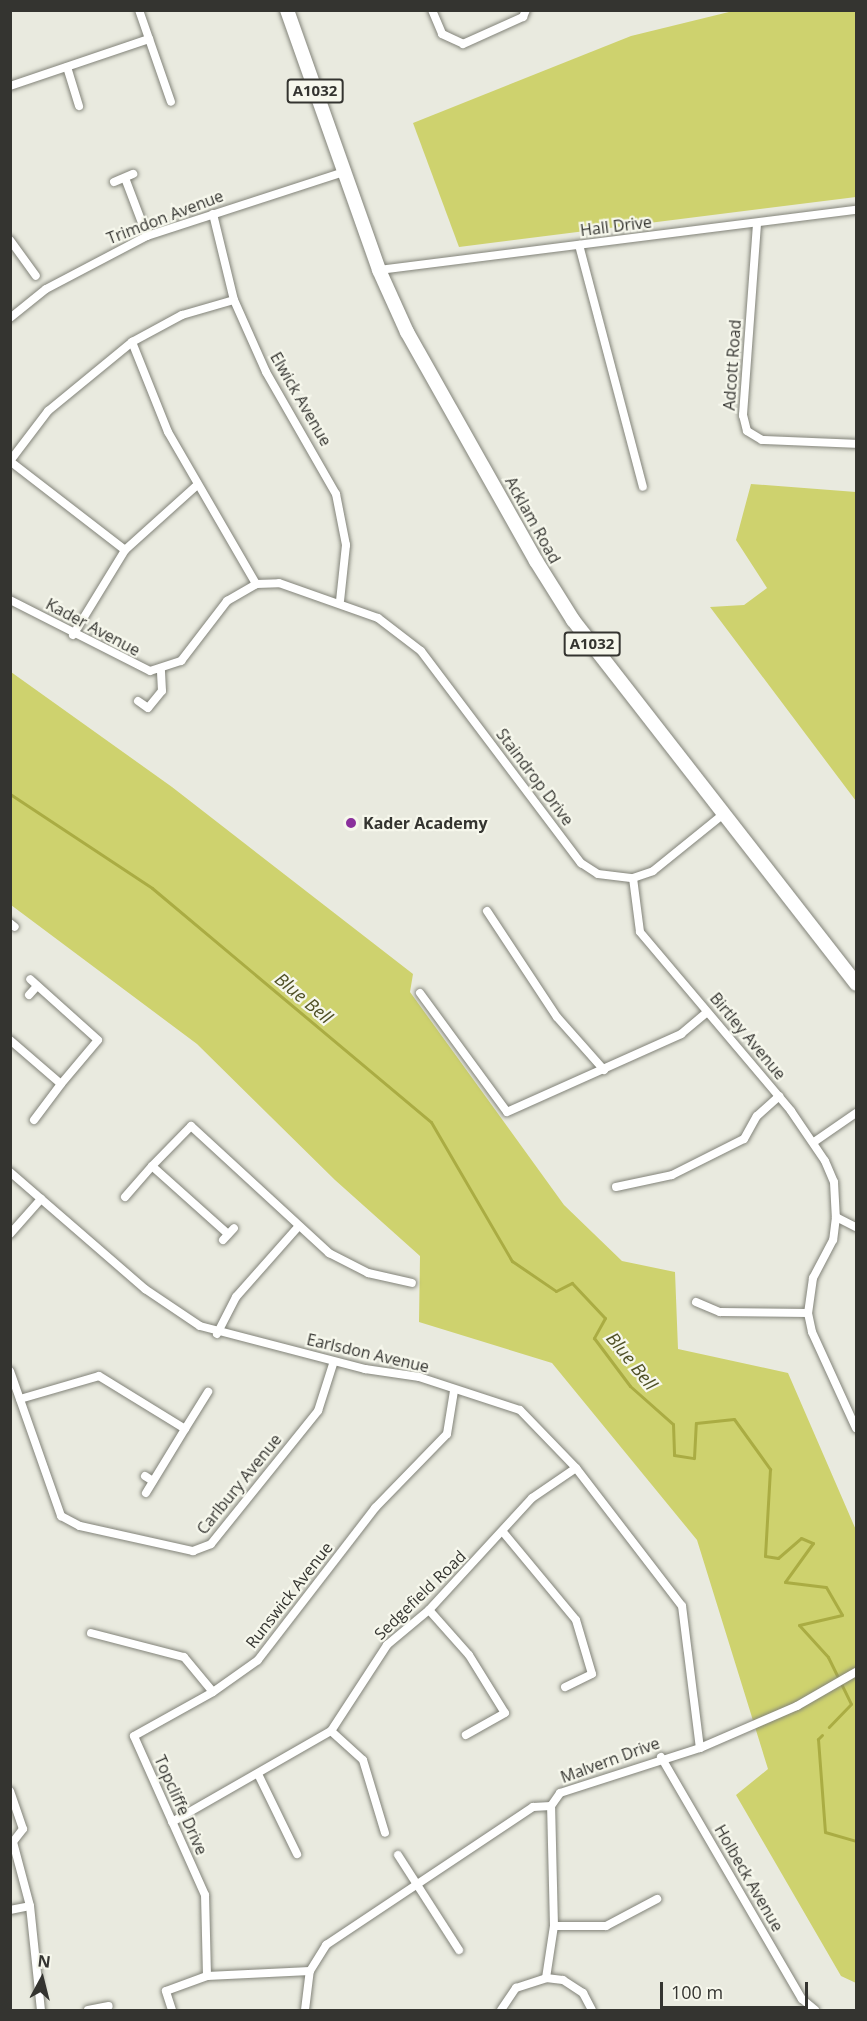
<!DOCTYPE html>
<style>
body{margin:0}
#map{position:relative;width:867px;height:2021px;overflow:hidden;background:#e9eadf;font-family:"Open Sans",sans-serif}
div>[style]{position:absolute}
.green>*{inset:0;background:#ced26e}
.stream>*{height:3px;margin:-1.5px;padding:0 1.5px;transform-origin:1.5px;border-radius:1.5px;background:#aaac43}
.roads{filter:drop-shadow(0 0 2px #828379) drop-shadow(0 0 2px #828379)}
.street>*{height:8px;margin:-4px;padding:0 4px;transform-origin:4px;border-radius:4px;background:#fff}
.primary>*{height:14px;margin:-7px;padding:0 7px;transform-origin:7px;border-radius:7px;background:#fff}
.dots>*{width:16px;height:16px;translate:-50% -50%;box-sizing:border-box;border:3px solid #f6f7ec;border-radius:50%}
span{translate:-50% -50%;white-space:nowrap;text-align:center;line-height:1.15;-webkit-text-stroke:4.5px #f6f7ec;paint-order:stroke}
.shield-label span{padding:2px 4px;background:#f6f7ec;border:2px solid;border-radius:4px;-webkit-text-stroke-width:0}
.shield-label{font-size:15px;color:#343430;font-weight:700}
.street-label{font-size:16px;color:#343430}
.poi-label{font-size:16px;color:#343430;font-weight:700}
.left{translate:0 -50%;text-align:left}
.water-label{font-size:18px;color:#4f5025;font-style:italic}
.frame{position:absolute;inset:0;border:12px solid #343430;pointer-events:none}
.north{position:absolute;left:12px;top:1949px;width:60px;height:60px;-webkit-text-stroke:4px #f6f7ec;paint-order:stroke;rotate:7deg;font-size:16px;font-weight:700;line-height:24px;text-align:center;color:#343430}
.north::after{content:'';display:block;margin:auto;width:21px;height:27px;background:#343430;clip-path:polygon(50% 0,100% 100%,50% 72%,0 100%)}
.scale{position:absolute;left:660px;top:1982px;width:148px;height:27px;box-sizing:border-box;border:3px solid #343430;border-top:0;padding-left:8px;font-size:18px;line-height:21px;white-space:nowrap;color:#343430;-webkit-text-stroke:4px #f6f7ec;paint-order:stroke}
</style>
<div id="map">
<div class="green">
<i style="clip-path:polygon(733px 11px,856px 11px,856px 197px,459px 247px,413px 123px,631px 36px)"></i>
<i style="clip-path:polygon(751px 484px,856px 492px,856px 801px,710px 607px,744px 605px,767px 588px,736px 540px)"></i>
<i style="clip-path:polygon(11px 672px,172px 787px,413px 974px,410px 992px,564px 1205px,622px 1261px,675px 1272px,678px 1349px,788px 1373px,856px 1530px,856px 1983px,841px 1976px,736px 1795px,768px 1769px,697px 1540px,552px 1363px,419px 1322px,420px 1256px,335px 1180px,197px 1044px,11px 905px)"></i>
</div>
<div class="stream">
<i style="left:10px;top:794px;width:170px;rotate:33.5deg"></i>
<i style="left:152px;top:888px;width:364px;rotate:40deg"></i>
<i style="left:431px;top:1122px;width:161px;rotate:59.8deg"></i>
<i style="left:512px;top:1261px;width:53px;rotate:34.3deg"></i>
<i style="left:556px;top:1291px;width:18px;rotate:-27deg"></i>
<i style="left:572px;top:1283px;width:48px;rotate:46.7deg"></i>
<i style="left:605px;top:1318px;width:23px;rotate:119deg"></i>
<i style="left:594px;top:1338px;width:60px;rotate:53.1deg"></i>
<i style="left:630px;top:1386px;width:57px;rotate:41.5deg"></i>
<i style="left:673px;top:1424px;width:31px;rotate:88deg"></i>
<i style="left:674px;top:1455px;width:20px;rotate:9deg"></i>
<i style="left:694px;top:1458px;width:35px;rotate:-87deg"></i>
<i style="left:696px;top:1423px;width:38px;rotate:-6deg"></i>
<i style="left:734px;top:1419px;width:62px;rotate:54.2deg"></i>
<i style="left:770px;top:1469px;width:87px;rotate:93.3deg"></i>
<i style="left:765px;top:1556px;width:13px;rotate:9deg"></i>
<i style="left:778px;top:1558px;width:30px;rotate:-41deg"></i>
<i style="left:801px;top:1538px;width:13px;rotate:23deg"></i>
<i style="left:813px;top:1543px;width:48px;rotate:125.7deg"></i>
<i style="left:785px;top:1582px;width:41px;rotate:7deg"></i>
<i style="left:826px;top:1587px;width:32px;rotate:60deg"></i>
<i style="left:842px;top:1615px;width:44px;rotate:166.9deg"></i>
<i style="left:799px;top:1625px;width:43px;rotate:47.8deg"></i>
<i style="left:828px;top:1657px;width:52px;rotate:63.9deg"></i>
<i style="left:851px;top:1704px;width:32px;rotate:134deg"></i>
<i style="left:822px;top:1735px;width:6px;rotate:135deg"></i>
<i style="left:818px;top:1739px;width:93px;rotate:85.7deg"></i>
<i style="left:825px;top:1832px;width:32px;rotate:16deg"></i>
</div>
<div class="roads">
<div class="street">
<i style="left:139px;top:10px;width:97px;rotate:70.8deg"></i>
<i style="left:432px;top:10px;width:26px;rotate:67deg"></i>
<i style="left:442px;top:34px;width:23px;rotate:25deg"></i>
<i style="left:463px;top:44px;width:66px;rotate:-24.2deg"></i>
<i style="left:523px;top:17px;width:8px;rotate:-67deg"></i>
<i style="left:67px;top:67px;width:41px;rotate:72.9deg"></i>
<i style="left:10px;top:86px;width:147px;rotate:-18.7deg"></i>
<i style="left:125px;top:178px;width:62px;rotate:69.2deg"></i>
<i style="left:114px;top:182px;width:21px;rotate:-23deg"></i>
<i style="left:213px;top:214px;width:89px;rotate:76.3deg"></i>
<i style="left:234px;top:300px;width:79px;rotate:66deg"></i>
<i style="left:266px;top:372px;width:141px;rotate:60.2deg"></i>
<i style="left:336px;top:494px;width:52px;rotate:78.9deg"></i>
<i style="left:346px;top:545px;width:56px;rotate:96.1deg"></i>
<i style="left:757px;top:224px;width:192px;rotate:94.2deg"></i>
<i style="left:743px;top:415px;width:16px;rotate:76deg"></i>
<i style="left:747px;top:431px;width:17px;rotate:31deg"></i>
<i style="left:762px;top:440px;width:94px;rotate:2.4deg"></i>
<i style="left:10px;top:240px;width:44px;rotate:54.2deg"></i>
<i style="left:579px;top:245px;width:250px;rotate:75.2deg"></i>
<i style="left:379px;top:270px;width:481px;rotate:-7.2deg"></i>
<i style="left:10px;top:318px;width:46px;rotate:-38.9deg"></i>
<i style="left:46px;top:289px;width:114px;rotate:-27.7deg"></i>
<i style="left:147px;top:236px;width:207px;rotate:-18deg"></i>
<i style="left:132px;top:342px;width:97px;rotate:68.2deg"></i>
<i style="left:168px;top:432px;width:176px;rotate:59.9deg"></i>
<i style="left:125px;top:550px;width:145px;rotate:-142.3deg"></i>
<i style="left:10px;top:461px;width:63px;rotate:-52.8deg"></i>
<i style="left:48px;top:411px;width:109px;rotate:-39.4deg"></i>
<i style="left:132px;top:342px;width:57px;rotate:-28.4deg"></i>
<i style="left:182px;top:315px;width:54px;rotate:-16.1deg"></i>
<i style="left:10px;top:600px;width:157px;rotate:26.9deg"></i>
<i style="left:150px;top:671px;width:33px;rotate:-18deg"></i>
<i style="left:181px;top:661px;width:76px;rotate:-52.5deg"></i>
<i style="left:227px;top:601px;width:34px;rotate:-30deg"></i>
<i style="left:256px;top:584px;width:23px;rotate:-2deg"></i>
<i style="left:279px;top:583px;width:105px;rotate:19.5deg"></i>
<i style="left:378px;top:618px;width:54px;rotate:37.5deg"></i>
<i style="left:421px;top:651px;width:266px;rotate:53deg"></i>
<i style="left:581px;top:863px;width:20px;rotate:33deg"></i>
<i style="left:598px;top:874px;width:35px;rotate:7deg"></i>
<i style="left:633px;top:878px;width:21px;rotate:-19deg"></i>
<i style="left:653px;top:871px;width:92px;rotate:-38.9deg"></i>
<i style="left:73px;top:635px;width:100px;rotate:-58.5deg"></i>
<i style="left:125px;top:550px;width:96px;rotate:-42deg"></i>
<i style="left:138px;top:701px;width:12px;rotate:35deg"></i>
<i style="left:148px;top:708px;width:22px;rotate:-51deg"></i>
<i style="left:162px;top:691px;width:21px;rotate:-93deg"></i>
<i style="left:633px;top:878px;width:54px;rotate:82.6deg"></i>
<i style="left:640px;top:932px;width:234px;rotate:49.8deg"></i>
<i style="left:791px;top:1111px;width:60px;rotate:55.8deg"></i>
<i style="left:825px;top:1161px;width:23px;rotate:67deg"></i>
<i style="left:834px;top:1182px;width:35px;rotate:87deg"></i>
<i style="left:836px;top:1217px;width:23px;rotate:97deg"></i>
<i style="left:833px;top:1240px;width:43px;rotate:117.8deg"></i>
<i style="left:813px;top:1278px;width:35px;rotate:98deg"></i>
<i style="left:808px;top:1313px;width:19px;rotate:78deg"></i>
<i style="left:812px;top:1332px;width:106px;rotate:65.4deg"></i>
<i style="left:487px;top:911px;width:127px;rotate:56.6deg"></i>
<i style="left:557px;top:1017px;width:71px;rotate:48.4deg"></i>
<i style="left:10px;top:923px;width:6px;rotate:39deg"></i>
<i style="left:420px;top:993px;width:147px;rotate:53.8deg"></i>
<i style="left:507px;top:1112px;width:191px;rotate:-24.1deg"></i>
<i style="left:681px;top:1034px;width:34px;rotate:-40deg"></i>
<i style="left:29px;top:995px;width:12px;rotate:-48deg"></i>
<i style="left:10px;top:1040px;width:67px;rotate:40.8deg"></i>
<i style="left:61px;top:1084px;width:57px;rotate:-49.9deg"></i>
<i style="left:98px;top:1040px;width:91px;rotate:-138.1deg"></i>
<i style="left:34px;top:1120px;width:45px;rotate:-53.1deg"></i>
<i style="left:814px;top:1142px;width:51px;rotate:-34.6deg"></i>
<i style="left:10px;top:1172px;width:179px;rotate:40.9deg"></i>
<i style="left:145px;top:1289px;width:66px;rotate:33.9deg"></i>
<i style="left:200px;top:1326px;width:171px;rotate:14.6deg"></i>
<i style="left:365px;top:1369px;width:55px;rotate:8.4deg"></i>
<i style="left:419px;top:1377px;width:106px;rotate:18.1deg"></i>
<i style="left:520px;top:1410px;width:81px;rotate:46deg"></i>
<i style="left:576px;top:1468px;width:174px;rotate:52.5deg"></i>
<i style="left:682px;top:1606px;width:143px;rotate:82.8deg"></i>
<i style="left:616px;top:1187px;width:57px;rotate:-12.1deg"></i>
<i style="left:672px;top:1175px;width:80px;rotate:-26.6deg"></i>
<i style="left:744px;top:1139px;width:26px;rotate:-61deg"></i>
<i style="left:757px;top:1116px;width:30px;rotate:-42deg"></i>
<i style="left:125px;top:1197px;width:41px;rotate:-48.9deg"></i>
<i style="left:836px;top:1217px;width:22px;rotate:27deg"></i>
<i style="left:10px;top:1234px;width:47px;rotate:-48.5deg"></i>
<i style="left:228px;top:1234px;width:102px;rotate:-138.2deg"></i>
<i style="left:152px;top:1166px;width:56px;rotate:-45.7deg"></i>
<i style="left:191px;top:1126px;width:188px;rotate:42.6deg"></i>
<i style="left:329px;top:1253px;width:44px;rotate:27.1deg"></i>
<i style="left:368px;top:1273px;width:45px;rotate:12.8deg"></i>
<i style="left:223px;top:1240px;width:16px;rotate:-47deg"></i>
<i style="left:696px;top:1302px;width:26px;rotate:23deg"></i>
<i style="left:720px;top:1312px;width:88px;rotate:0.7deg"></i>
<i style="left:217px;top:1334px;width:42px;rotate:-62.8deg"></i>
<i style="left:236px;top:1297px;width:94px;rotate:-48.5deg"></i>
<i style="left:10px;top:1371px;width:154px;rotate:70.6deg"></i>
<i style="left:61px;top:1516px;width:21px;rotate:28deg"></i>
<i style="left:80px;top:1526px;width:116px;rotate:12.5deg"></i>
<i style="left:193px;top:1551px;width:19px;rotate:-21deg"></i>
<i style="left:211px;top:1544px;width:171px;rotate:-51.2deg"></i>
<i style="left:318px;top:1411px;width:52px;rotate:-72.3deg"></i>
<i style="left:20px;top:1399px;width:82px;rotate:-16.2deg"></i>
<i style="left:99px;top:1376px;width:101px;rotate:31.6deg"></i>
<i style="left:185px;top:1429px;width:75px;rotate:121.4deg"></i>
<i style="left:185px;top:1429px;width:44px;rotate:-58.1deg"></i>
<i style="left:145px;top:1476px;width:9px;rotate:32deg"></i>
<i style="left:503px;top:1532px;width:114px;rotate:50.3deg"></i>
<i style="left:576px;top:1620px;width:56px;rotate:73.5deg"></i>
<i style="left:592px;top:1674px;width:30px;rotate:154deg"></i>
<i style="left:429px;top:1610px;width:60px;rotate:48.4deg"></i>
<i style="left:469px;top:1655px;width:68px;rotate:58.2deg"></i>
<i style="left:505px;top:1713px;width:45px;rotate:150.6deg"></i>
<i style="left:91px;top:1633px;width:96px;rotate:14.5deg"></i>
<i style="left:184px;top:1657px;width:45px;rotate:50.4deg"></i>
<i style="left:213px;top:1692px;width:55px;rotate:-35.4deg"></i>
<i style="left:258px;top:1660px;width:192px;rotate:-52.4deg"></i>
<i style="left:375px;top:1508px;width:103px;rotate:-45.8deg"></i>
<i style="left:447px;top:1434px;width:44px;rotate:-80.8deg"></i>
<i style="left:331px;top:1731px;width:43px;rotate:42.2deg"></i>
<i style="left:363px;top:1760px;width:76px;rotate:73.2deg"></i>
<i style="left:661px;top:1757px;width:280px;rotate:59.8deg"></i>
<i style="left:802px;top:1999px;width:17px;rotate:40deg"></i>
<i style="left:259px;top:1776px;width:87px;rotate:64deg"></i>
<i style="left:10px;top:1791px;width:40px;rotate:71.1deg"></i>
<i style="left:23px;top:1829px;width:16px;rotate:128deg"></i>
<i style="left:13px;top:1842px;width:66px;rotate:75.1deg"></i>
<i style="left:30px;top:1906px;width:105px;rotate:84deg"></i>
<i style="left:551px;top:1806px;width:16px;rotate:-55deg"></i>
<i style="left:560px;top:1793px;width:147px;rotate:-17.8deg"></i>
<i style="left:700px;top:1748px;width:106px;rotate:-23.4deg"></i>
<i style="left:797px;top:1706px;width:68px;rotate:-30deg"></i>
<i style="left:172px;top:1822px;width:183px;rotate:-29.8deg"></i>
<i style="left:331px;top:1731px;width:103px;rotate:-56.9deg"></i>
<i style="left:387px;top:1645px;width:55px;rotate:-39.8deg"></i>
<i style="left:429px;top:1610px;width:152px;rotate:-47.4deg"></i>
<i style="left:532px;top:1498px;width:53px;rotate:-34.3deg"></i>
<i style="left:398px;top:1855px;width:113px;rotate:57.3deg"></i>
<i style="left:10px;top:1910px;width:20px;rotate:-11deg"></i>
<i style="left:554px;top:1926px;width:52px"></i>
<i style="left:606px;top:1926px;width:58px;rotate:-27.9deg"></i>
<i style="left:207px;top:1976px;width:81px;rotate:-91.4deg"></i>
<i style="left:205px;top:1895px;width:174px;rotate:-114.1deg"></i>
<i style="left:134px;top:1736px;width:90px;rotate:-29.1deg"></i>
<i style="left:546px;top:1978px;width:53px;rotate:-81.3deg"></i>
<i style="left:554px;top:1926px;width:120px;rotate:-91.4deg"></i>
<i style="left:88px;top:2010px;width:21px;rotate:-11deg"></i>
<i style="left:172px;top:2010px;width:20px;rotate:-108deg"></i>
<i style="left:166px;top:1991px;width:44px;rotate:-20.1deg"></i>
<i style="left:207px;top:1976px;width:103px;rotate:-2.8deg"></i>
<i style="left:305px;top:2010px;width:39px;rotate:-83deg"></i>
<i style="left:310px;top:1971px;width:31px;rotate:-58deg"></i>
<i style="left:326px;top:1945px;width:249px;rotate:-33.7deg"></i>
<i style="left:533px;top:1807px;width:18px;rotate:-3deg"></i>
<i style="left:501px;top:2010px;width:27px;rotate:-56deg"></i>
<i style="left:516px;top:1988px;width:32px;rotate:-18deg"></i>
<i style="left:546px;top:1978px;width:17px;rotate:7deg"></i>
<i style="left:563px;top:1980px;width:24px;rotate:33deg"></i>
<i style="left:583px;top:1993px;width:19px;rotate:62deg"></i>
</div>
<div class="primary">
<i style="left:287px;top:10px;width:276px;rotate:70.5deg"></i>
<i style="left:379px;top:270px;width:68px;rotate:65.7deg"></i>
<i style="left:407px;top:332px;width:263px;rotate:60.6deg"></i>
<i style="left:536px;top:561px;width:70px;rotate:57.9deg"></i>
<i style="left:573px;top:620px;width:461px;rotate:52.1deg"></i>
</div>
</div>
<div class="dots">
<i style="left:351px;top:823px;background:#8a309c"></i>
</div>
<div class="shield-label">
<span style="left:315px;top:91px">A1032</span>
<span style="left:592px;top:644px">A1032</span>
</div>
<div class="street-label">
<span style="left:165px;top:217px;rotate:-21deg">Trimdon Avenue</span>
<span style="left:616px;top:226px;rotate:-7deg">Hall Drive</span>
<span style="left:732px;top:365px;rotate:-86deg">Adcott Road</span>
<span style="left:301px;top:399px;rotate:60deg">Elwick Avenue</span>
<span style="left:533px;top:520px;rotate:61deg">Acklam Road</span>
<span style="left:93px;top:627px;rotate:28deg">Kader Avenue</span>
<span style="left:535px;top:777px;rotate:53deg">Staindrop Drive</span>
<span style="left:748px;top:1036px;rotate:50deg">Birtley Avenue</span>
<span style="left:368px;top:1353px;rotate:13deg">Earlsdon Avenue</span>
<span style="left:239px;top:1484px;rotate:-51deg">Carlbury Avenue</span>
<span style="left:289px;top:1595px;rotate:-52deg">Runswick Avenue</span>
<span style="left:420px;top:1595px;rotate:-44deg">Sedgefield Road</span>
<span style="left:610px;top:1760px;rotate:-20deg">Malvern Drive</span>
<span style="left:181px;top:1805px;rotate:66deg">Topcliffe Drive</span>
<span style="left:749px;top:1878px;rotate:60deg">Holbeck Avenue</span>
</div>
<div class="poi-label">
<span class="left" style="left:363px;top:823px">Kader Academy</span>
</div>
<div class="water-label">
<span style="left:304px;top:998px;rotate:40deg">Blue Bell</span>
<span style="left:632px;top:1361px;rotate:51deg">Blue Bell</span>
</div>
<div class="frame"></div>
<div class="north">N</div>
<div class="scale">100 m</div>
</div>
